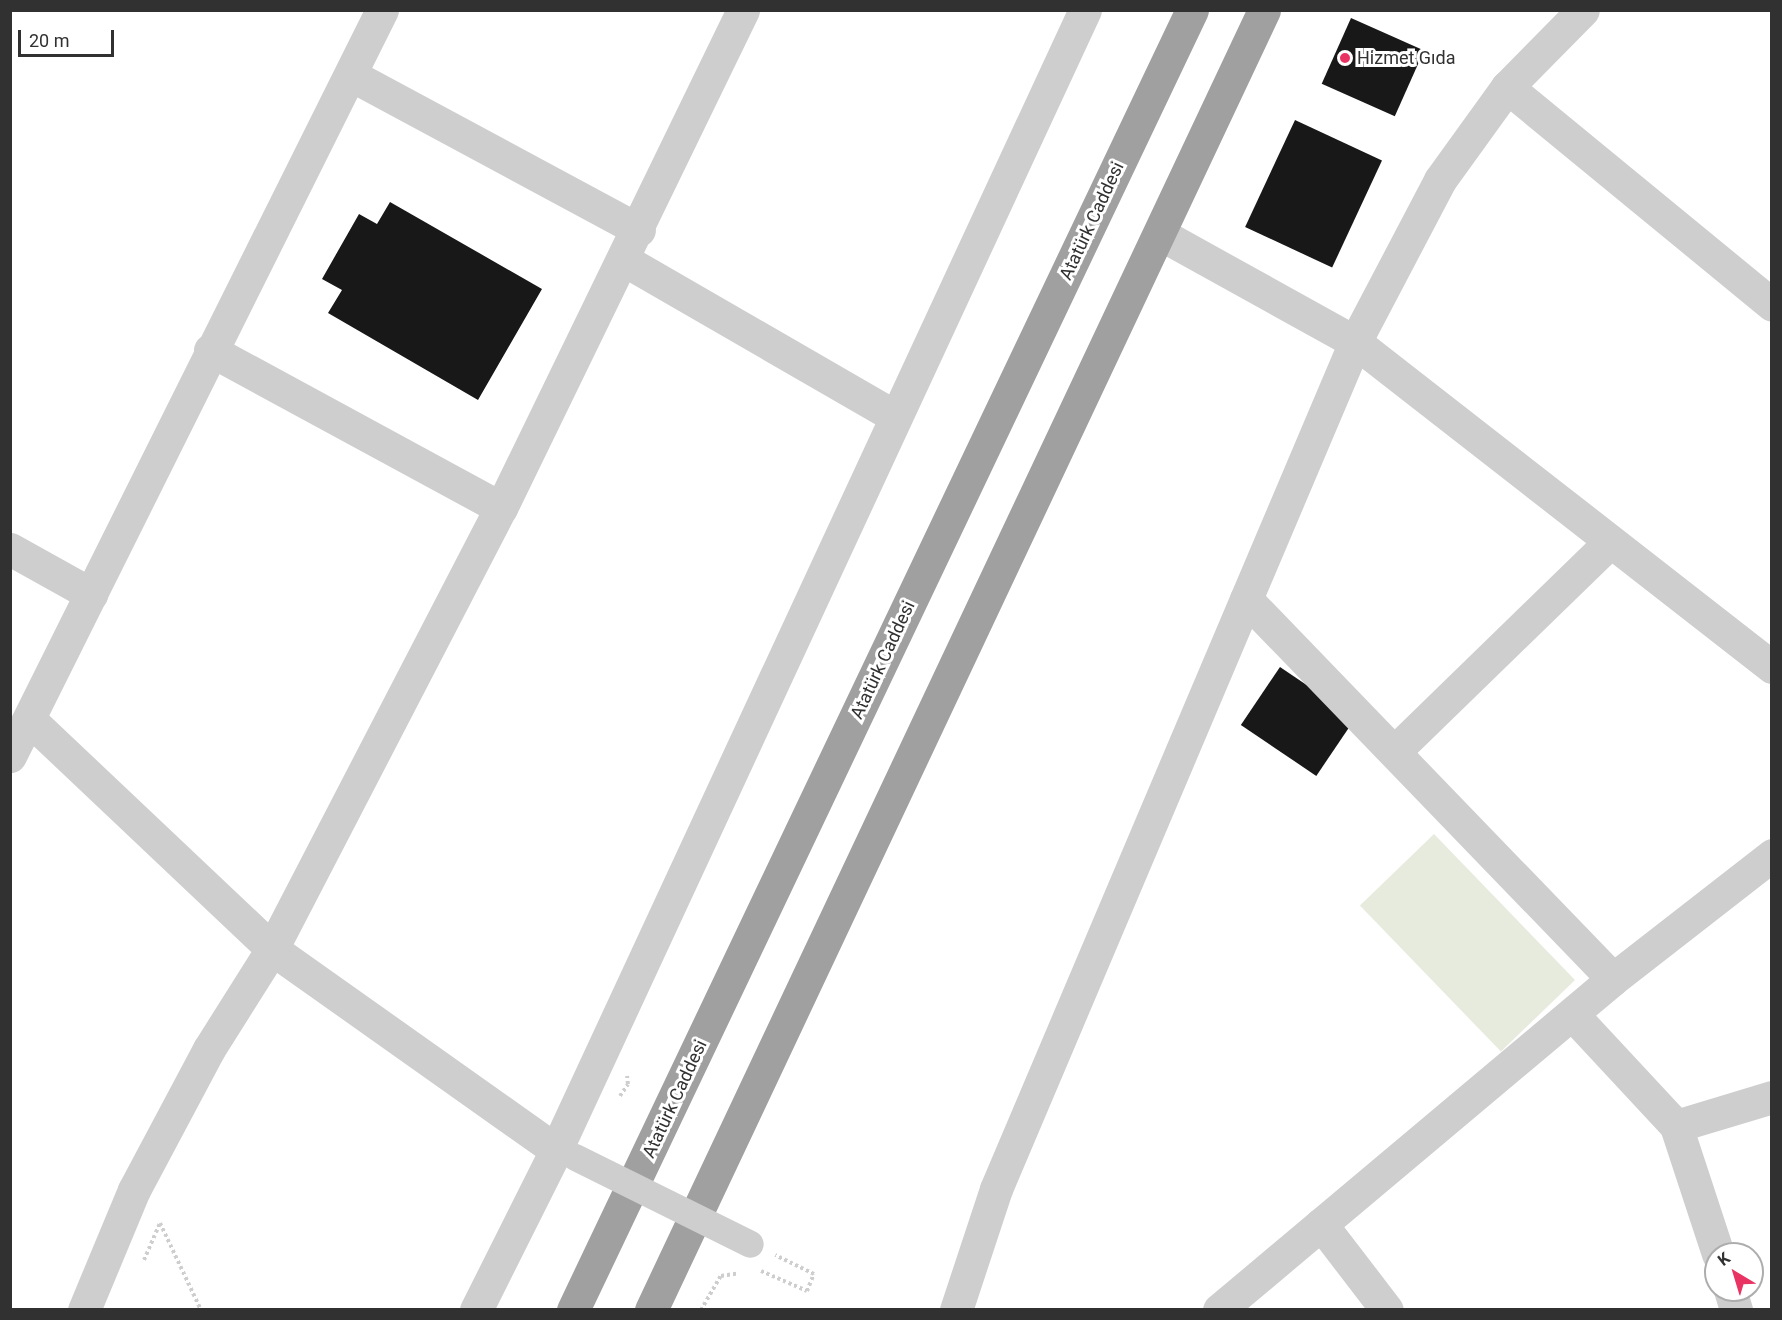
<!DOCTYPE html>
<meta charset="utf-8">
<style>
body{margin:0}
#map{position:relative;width:1782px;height:1320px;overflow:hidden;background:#fff;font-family:Roboto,sans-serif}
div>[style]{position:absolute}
.green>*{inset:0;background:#e7ebdd;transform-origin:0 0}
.building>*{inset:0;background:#181818;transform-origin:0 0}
.path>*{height:4px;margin-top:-2px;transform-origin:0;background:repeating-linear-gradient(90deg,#cecece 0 3px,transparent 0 6px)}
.minor>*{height:33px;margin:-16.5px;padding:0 16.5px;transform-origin:16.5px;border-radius:16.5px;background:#cecece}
.trunk>*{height:33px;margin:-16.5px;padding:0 16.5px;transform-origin:16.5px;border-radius:16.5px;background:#a0a0a0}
.pedestrian-bridge>*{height:27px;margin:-13.5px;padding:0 13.5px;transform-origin:13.5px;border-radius:13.5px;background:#cecece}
.dots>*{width:16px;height:16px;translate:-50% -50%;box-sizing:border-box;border:3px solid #fff;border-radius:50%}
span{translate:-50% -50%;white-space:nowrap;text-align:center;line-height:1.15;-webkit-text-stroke:6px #fff;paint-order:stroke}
.poi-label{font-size:18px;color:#313131}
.left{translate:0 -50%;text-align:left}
.street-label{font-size:18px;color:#313131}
.frame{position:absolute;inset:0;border:12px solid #313131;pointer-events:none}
.north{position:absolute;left:1704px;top:1242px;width:60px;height:60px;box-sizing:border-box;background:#fff;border:2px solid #adadad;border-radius:50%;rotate:322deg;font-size:16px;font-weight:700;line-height:24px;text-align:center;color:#313131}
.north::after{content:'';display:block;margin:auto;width:21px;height:27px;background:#e93362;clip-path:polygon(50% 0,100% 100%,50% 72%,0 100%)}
.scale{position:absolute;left:18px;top:30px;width:96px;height:27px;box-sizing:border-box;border:3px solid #313131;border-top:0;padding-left:8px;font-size:18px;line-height:21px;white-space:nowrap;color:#313131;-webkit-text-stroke:4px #fff;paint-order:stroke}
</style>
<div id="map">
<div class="green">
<i style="left:1434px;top:834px;width:203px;height:103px;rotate:46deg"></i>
</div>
<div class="building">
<i style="left:1351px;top:18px;width:80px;height:72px;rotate:24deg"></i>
<i style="left:1295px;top:120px;width:96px;height:118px;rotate:25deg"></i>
<i style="clip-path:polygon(390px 202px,542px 289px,478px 400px,328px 313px,342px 290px,322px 279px,359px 214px,377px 224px)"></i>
<i style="left:1280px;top:667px;width:91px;height:70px;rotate:34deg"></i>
</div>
<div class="path">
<i style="left:620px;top:1096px;width:14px;rotate:-56deg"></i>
<i style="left:628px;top:1084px;width:8px;rotate:-97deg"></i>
<i style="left:144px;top:1260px;width:40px;rotate:-66.6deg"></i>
<i style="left:160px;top:1223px;width:96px;rotate:64.8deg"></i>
<i style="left:761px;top:1271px;width:50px;rotate:23.5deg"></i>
<i style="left:807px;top:1291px;width:18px;rotate:-68deg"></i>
<i style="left:814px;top:1274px;width:43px;rotate:-154deg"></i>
<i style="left:701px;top:1310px;width:39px;rotate:-60deg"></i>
<i style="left:721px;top:1276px;width:18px;rotate:-9deg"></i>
</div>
<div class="minor">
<i style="left:351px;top:75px;width:327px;rotate:28.3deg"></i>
<i style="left:1507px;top:87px;width:343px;rotate:39.4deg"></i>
<i style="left:1162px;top:235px;width:221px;rotate:29deg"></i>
<i style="left:1355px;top:342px;width:529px;rotate:37.93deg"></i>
<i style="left:624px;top:260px;width:312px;rotate:30deg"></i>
<i style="left:210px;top:350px;width:331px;rotate:28.5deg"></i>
<i style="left:10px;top:549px;width:93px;rotate:29.1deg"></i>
<i style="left:1246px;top:599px;width:528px;rotate:46deg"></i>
<i style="left:29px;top:719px;width:335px;rotate:43.4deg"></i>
<i style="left:272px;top:949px;width:348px;rotate:35.3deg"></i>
<i style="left:1395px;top:751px;width:300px;rotate:-44.2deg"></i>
<i style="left:10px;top:756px;width:834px;rotate:-63.5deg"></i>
<i style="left:1572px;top:1014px;width:153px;rotate:47.1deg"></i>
<i style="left:1676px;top:1126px;width:135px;rotate:71.8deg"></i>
<i style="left:1676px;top:1126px;width:100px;rotate:-16.8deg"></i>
<i style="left:1321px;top:1224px;width:108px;rotate:52.5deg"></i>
<i style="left:1730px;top:1290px;width:21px;rotate:73deg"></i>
<i style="left:84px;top:1310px;width:130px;rotate:-67.4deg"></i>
<i style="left:134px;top:1190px;width:160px;rotate:-62deg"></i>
<i style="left:209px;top:1049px;width:118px;rotate:-57.8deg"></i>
<i style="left:272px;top:949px;width:497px;rotate:-62.6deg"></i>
<i style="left:501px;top:508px;width:554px;rotate:-64.08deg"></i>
<i style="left:476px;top:1310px;width:179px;rotate:-63.4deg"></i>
<i style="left:556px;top:1150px;width:1257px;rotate:-65.11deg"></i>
<i style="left:956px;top:1310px;width:127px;rotate:-71.7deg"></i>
<i style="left:996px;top:1189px;width:920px;rotate:-67.03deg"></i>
<i style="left:1355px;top:342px;width:183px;rotate:-62.3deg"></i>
<i style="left:1440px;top:180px;width:115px;rotate:-54.2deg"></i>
<i style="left:1507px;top:87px;width:108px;rotate:-45.4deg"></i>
<i style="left:1219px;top:1310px;width:515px;rotate:-40.03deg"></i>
<i style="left:1613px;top:979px;width:202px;rotate:-37.9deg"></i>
</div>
<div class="trunk">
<i style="left:573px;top:1310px;width:1440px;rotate:-64.54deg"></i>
<i style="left:651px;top:1310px;width:1437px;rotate:-64.75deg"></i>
</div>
<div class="pedestrian-bridge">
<i style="left:575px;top:1157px;width:195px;rotate:26.4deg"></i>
</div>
<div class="dots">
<i style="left:1345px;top:58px;background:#e93362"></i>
</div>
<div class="poi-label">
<span class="left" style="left:1357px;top:58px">Hizmet Gıda</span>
</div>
<div class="street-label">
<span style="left:1092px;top:221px;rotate:-65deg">Atatürk Caddesi</span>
<span style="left:883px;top:660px;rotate:-65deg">Atatürk Caddesi</span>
<span style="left:675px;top:1099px;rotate:-65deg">Atatürk Caddesi</span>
</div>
<div class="frame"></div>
<div class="north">K</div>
<div class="scale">20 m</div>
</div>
